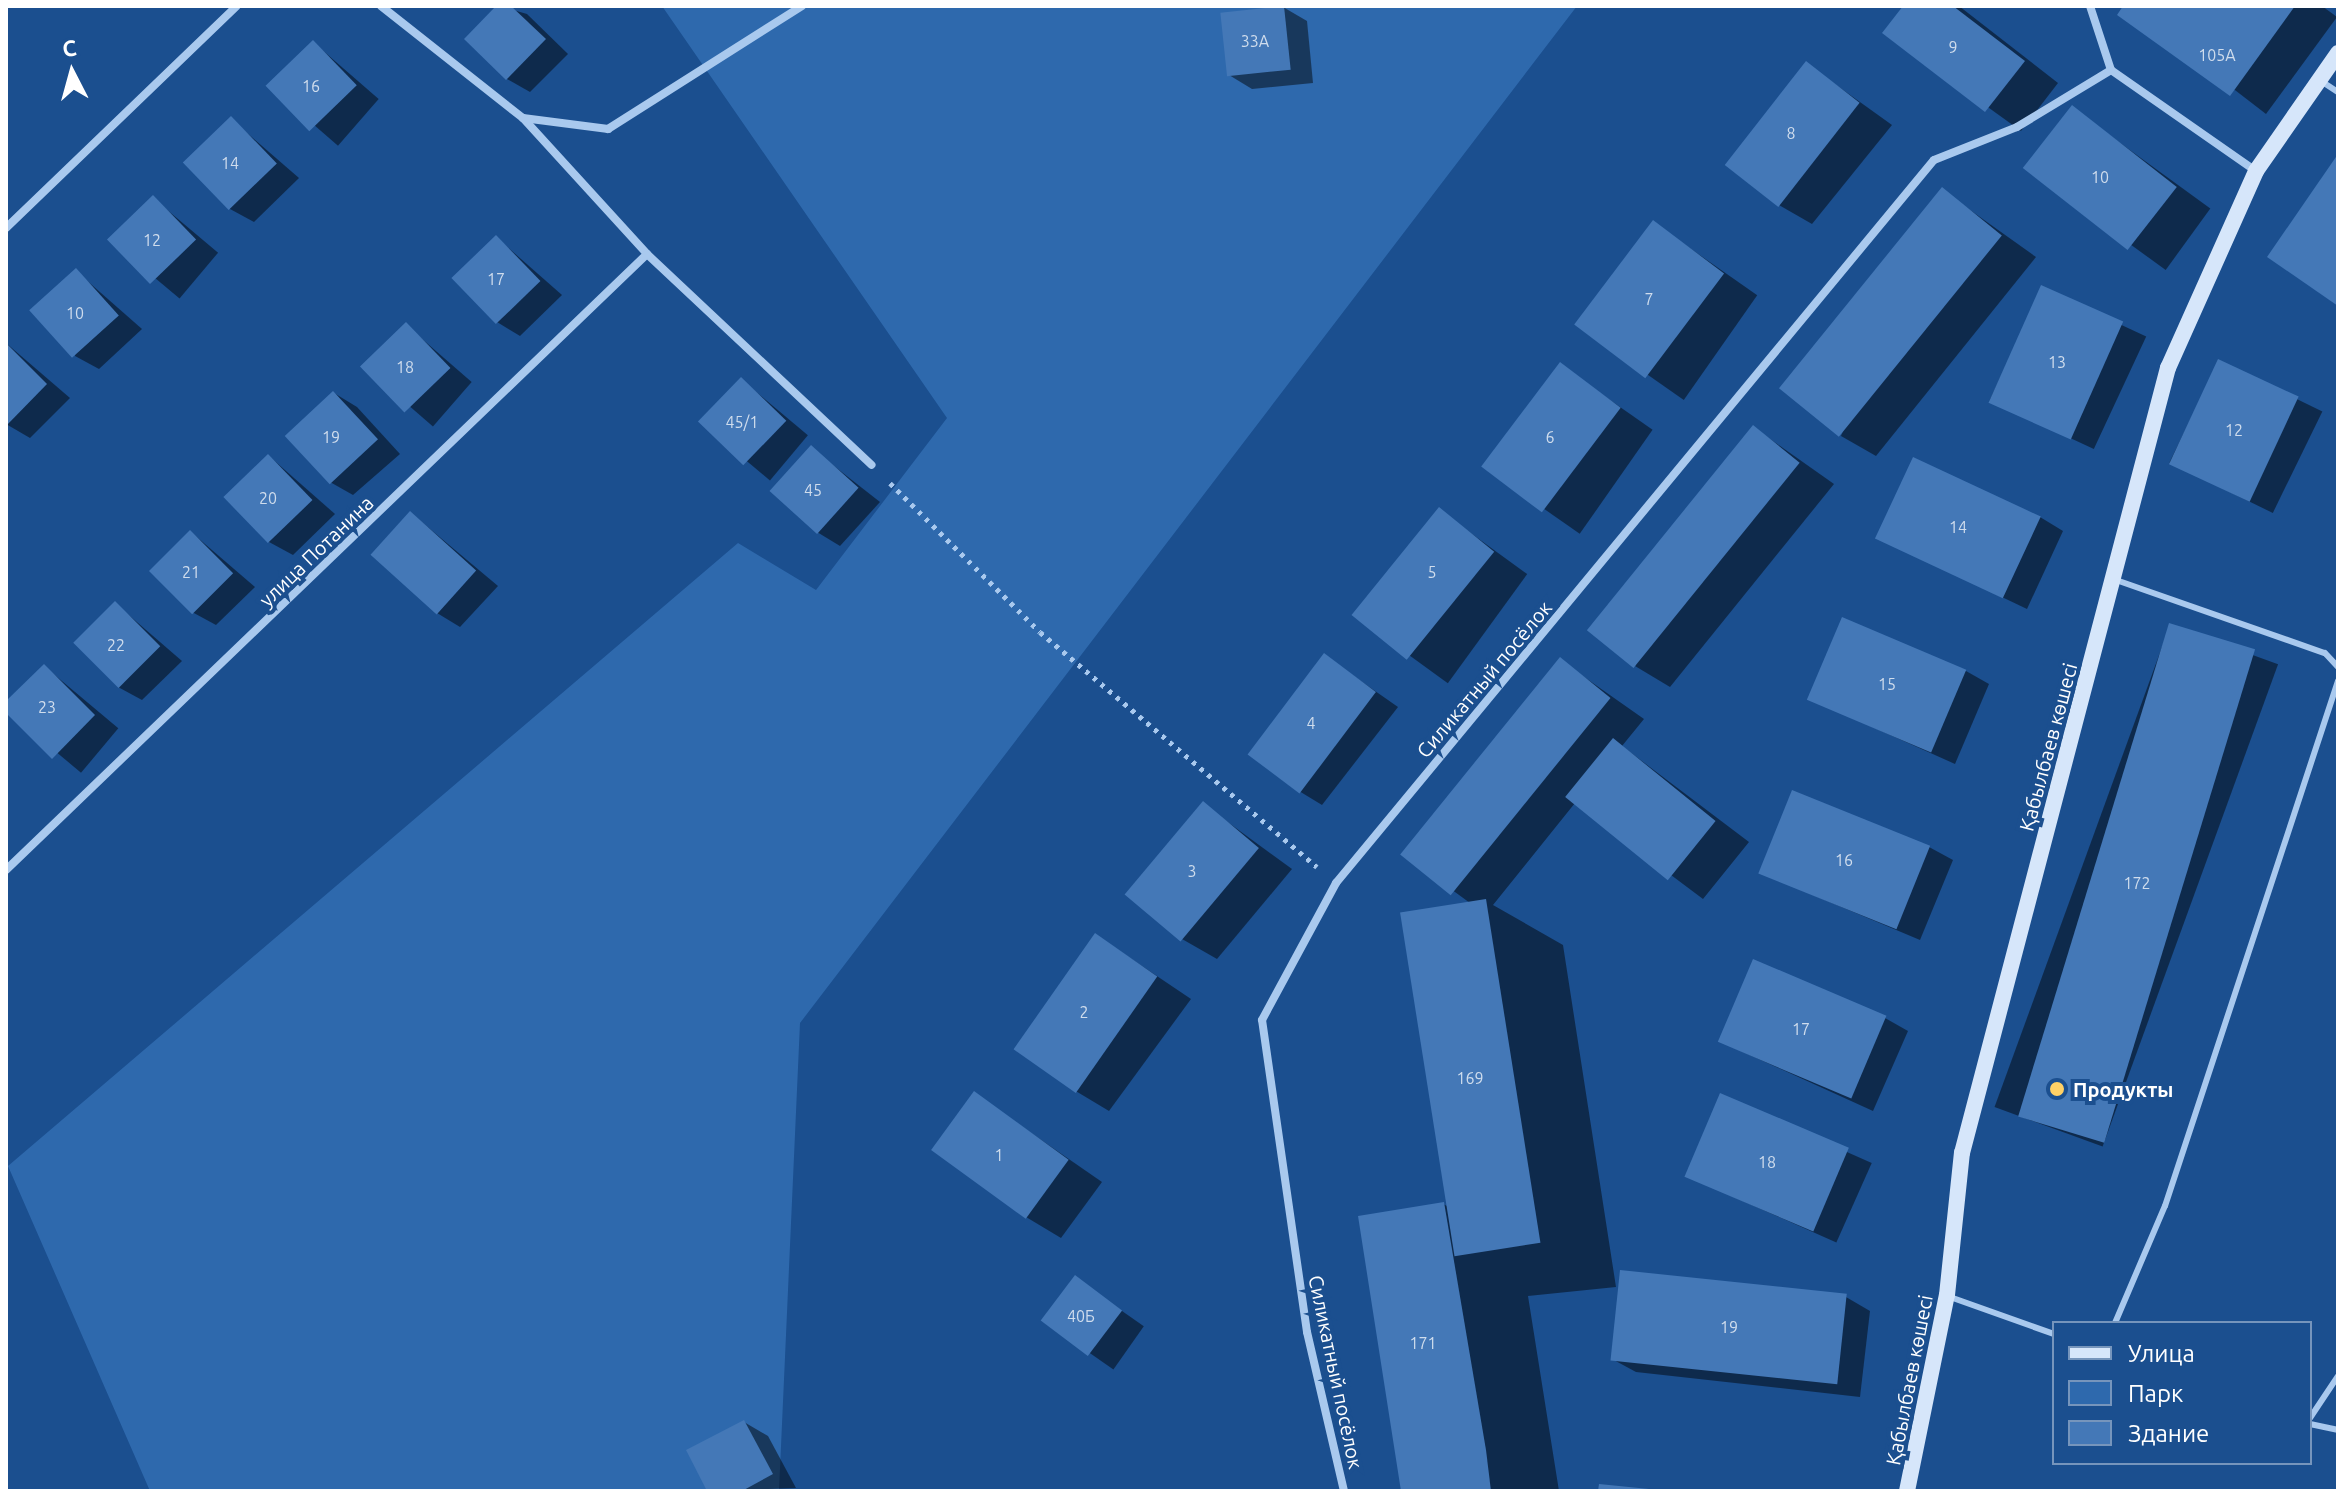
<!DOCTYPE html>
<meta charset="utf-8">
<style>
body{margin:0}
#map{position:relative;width:2344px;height:1497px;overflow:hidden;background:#1b4f8f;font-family:Ubuntu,sans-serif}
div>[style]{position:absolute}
.green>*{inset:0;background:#2e69ad}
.shadow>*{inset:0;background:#0007;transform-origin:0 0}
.building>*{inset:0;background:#4478b7;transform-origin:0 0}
.path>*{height:5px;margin-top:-2.5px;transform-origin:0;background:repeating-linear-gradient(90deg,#a9c9ee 0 4px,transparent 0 10px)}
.lane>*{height:6px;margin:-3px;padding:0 3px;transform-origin:3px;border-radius:3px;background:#a9c9ee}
.street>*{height:8px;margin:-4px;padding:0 4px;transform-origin:4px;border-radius:4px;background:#a9c9ee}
.secondary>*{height:16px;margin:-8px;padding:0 8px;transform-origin:8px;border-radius:8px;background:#d6e6fa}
.dots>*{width:22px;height:22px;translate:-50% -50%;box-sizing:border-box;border:4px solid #1b4f8f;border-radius:50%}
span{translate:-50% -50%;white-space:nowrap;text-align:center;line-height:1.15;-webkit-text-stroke:8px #1b4f8f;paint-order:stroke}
.number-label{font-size:16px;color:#d0dded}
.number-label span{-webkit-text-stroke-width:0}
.street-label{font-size:20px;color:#fff}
.poi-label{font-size:20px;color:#fff;font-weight:700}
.left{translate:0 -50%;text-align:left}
.frame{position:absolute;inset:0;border:8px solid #fff;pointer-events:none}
.legend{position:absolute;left:2052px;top:1321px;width:260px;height:144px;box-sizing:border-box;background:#1b4f8f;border:2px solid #7695bc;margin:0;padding:10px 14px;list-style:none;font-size:24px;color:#fff}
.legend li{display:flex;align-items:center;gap:16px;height:40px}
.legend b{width:40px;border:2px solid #7695bc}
.north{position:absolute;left:32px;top:32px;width:80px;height:80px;-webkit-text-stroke:6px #1b4f8f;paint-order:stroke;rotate:354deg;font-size:22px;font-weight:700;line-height:32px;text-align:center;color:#fff}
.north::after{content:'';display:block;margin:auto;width:28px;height:36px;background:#fff;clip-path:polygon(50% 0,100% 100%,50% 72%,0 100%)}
</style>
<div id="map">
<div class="green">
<i style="clip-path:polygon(662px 6px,1577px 6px,800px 1023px,779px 1491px,150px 1491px,8px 1166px,738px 543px,816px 590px,947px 418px)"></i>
</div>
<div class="shadow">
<i style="clip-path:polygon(499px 6px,527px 14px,568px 54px,530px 92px,507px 79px)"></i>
<i style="clip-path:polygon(1906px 6px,1959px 6px,2058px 83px,2021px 131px,1885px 33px)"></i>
<i style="clip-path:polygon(2126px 6px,2322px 6px,2337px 17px,2266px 114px)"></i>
<i style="clip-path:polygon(1283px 7px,1307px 21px,1313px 83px,1252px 89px,1229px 75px)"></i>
<i style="left:313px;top:42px;width:87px;height:62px;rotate:41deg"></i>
<i style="clip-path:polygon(1807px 64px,1892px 125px,1812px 224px,1777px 204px)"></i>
<i style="left:2072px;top:108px;width:171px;height:76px;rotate:36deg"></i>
<i style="clip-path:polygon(231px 119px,299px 178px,254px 222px,230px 209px)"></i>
<i style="clip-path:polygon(1942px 190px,2036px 257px,1876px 456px,1841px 436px)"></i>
<i style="left:153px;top:198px;width:85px;height:60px;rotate:40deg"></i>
<i style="left:1654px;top:223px;width:126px;height:128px;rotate:35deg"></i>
<i style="clip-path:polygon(496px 237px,562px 295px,520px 336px,497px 322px)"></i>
<i style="clip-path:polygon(76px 271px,142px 329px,99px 369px,75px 356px)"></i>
<i style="left:2042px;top:288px;width:115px;height:124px;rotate:25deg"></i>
<i style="left:406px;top:325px;width:87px;height:59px;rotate:41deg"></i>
<i style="clip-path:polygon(6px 343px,70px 398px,30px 438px,6px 424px)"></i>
<i style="left:2219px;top:361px;width:115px;height:113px;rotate:26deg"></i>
<i style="left:1560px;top:365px;width:113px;height:127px;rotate:35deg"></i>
<i style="left:742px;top:380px;width:86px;height:59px;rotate:40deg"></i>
<i style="clip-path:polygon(334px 393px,357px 407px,400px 454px,353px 495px,330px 482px)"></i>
<i style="clip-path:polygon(1753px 427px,1834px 484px,1670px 687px,1635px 666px)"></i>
<i style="clip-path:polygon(811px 448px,880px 502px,840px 546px,817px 532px)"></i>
<i style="clip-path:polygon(269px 456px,335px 514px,293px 555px,269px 542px)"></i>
<i style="left:1439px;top:510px;width:109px;height:135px;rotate:36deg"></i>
<i style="clip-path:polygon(411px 513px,498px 586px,460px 627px,437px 613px)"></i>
<i style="clip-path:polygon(2040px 517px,2063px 531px,2027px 609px,1878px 538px)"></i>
<i style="clip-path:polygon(191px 532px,255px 587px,216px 625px,192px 612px)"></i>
<i style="clip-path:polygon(116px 604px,182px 661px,142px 700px,118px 687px)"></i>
<i style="left:2170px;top:625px;width:115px;height:513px;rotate:20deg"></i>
<i style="clip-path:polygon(1325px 656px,1398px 707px,1322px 805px,1299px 791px)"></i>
<i style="clip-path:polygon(1560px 660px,1644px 719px,1622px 746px,1749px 842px,1703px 899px,1575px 803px,1493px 905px,1563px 945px,1616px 1287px,1528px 1296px,1559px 1491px,1403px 1491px,1443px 1204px,1449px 1207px,1470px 903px,1403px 854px)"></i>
<i style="left:44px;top:666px;width:97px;height:58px;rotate:40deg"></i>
<i style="clip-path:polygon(1966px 671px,1989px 684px,1955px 764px,1810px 699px)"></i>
<i style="clip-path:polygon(1203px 804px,1292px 869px,1217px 959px,1182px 939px)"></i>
<i style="clip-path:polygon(1929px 847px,1953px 860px,1920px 940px,1761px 873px)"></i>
<i style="clip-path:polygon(1096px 935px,1191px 999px,1109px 1111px,1074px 1090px)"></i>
<i style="clip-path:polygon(1885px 1018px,1908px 1031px,1873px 1111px,1719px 1041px)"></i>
<i style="clip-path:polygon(975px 1094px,1102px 1182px,1061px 1238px,1026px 1217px)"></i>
<i style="left:1721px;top:1096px;width:165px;height:87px;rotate:24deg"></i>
<i style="left:1075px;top:1278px;width:84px;height:53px;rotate:35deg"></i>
<i style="clip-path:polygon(1846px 1297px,1870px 1311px,1860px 1397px,1636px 1372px,1612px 1359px)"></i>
<i style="clip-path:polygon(744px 1422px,768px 1436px,796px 1488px,710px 1491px)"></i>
</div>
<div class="building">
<i style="clip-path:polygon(496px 6px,511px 6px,546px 39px,506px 80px,464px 39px)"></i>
<i style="left:1284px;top:6px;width:64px;height:64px;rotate:84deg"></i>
<i style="clip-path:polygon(1903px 6px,1953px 6px,2025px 61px,1985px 112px,1882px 33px)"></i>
<i style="clip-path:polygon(2123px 6px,2295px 6px,2230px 96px,2117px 15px)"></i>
<i style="left:313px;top:40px;width:63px;height:66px;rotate:46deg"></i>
<i style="left:1806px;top:61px;width:68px;height:132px;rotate:38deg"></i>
<i style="left:2072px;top:105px;width:133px;height:80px;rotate:38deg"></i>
<i style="left:231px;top:116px;width:66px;height:67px;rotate:46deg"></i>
<i style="clip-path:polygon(2338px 154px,2338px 306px,2267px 257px)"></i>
<i style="left:1942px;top:187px;width:77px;height:259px;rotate:39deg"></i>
<i style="left:153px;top:195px;width:62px;height:64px;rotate:46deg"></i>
<i style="left:1653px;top:220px;width:89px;height:131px;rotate:37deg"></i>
<i style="left:496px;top:235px;width:64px;height:62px;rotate:46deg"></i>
<i style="left:76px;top:268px;width:64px;height:63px;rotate:48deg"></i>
<i style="left:2041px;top:285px;width:90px;height:129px;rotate:24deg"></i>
<i style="left:406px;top:322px;width:64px;height:64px;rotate:46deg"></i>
<i style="clip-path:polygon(6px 343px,47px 384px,6px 426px)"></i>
<i style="left:2218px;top:359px;width:89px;height:116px;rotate:25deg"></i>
<i style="left:1560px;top:362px;width:76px;height:131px;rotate:37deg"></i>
<i style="left:741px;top:377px;width:63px;height:62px;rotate:44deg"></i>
<i style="left:333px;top:391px;width:66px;height:66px;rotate:47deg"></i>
<i style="left:1753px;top:425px;width:60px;height:264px;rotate:39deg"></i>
<i style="left:811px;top:445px;width:64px;height:62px;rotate:42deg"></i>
<i style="left:268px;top:454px;width:64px;height:62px;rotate:46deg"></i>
<i style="left:1913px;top:457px;width:141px;height:90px;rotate:25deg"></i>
<i style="left:1439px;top:507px;width:71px;height:139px;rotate:39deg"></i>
<i style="left:410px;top:511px;width:89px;height:59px;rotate:42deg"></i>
<i style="left:190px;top:530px;width:61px;height:58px;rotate:45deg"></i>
<i style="left:115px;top:601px;width:64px;height:59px;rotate:45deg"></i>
<i style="left:1842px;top:617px;width:135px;height:90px;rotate:23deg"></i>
<i style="left:2169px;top:623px;width:90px;height:516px;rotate:17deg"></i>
<i style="left:1324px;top:653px;width:65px;height:127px;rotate:37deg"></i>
<i style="left:1560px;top:657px;width:65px;height:254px;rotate:39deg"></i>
<i style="clip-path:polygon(44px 664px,95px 715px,52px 759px,6px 713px,6px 701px)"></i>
<i style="left:1613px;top:738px;width:132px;height:76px;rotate:39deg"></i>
<i style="left:1792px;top:790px;width:149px;height:90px;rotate:22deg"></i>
<i style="left:1203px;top:801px;width:73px;height:122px;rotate:40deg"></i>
<i style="left:1486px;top:899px;width:348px;height:87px;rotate:81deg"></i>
<i style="left:1095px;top:933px;width:76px;height:142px;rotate:35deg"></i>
<i style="left:1753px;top:959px;width:145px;height:90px;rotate:23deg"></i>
<i style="left:974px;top:1091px;width:117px;height:73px;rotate:36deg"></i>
<i style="left:1720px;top:1093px;width:140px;height:91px;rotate:23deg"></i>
<i style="clip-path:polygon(1444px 1202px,1486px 1450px,1491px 1491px,1401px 1491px,1358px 1216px)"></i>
<i style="left:1620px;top:1270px;width:228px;height:91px;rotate:6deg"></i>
<i style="left:1075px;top:1275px;width:59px;height:57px;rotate:37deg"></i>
<i style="clip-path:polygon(744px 1420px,773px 1474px,742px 1491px,707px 1491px,686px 1450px)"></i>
<i style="clip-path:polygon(1599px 1484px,1649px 1489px,1649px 1491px,1598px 1491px)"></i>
</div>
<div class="path">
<i style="left:890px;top:483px;width:211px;rotate:44.8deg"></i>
<i style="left:1040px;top:632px;width:363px;rotate:40.3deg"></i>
</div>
<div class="lane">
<i style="left:2321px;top:81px;width:20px;rotate:33deg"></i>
<i style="left:2116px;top:580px;width:221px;rotate:19.3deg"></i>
<i style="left:2325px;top:653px;width:19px;rotate:47deg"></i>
<i style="left:1950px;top:1297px;width:110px;rotate:19.6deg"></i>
<i style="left:2115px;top:1323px;width:127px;rotate:-66.9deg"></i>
<i style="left:2165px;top:1206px;width:553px;rotate:-71.76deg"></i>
<i style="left:2310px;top:1418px;width:50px;rotate:-56.3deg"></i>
<i style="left:2310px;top:1424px;width:29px;rotate:12deg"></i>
</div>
<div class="street">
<i style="left:381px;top:6px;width:181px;rotate:38.3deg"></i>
<i style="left:523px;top:118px;width:184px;rotate:47.6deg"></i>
<i style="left:647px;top:254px;width:308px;rotate:43.2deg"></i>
<i style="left:2090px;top:6px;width:67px;rotate:71.8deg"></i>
<i style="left:2111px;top:70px;width:177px;rotate:34.9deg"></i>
<i style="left:523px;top:118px;width:86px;rotate:7.4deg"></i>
<i style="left:608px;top:129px;width:230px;rotate:-32.4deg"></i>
<i style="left:6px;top:228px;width:320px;rotate:-43.9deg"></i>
<i style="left:6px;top:870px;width:889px;rotate:-43.86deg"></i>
<i style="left:1344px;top:1491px;width:163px;rotate:-103.1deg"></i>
<i style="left:1307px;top:1332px;width:315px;rotate:-98.2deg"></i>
<i style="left:1262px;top:1020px;width:156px;rotate:-61.6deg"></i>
<i style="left:1336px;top:883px;width:938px;rotate:-50.41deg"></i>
<i style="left:1934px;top:160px;width:89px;rotate:-21.7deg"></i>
<i style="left:2017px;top:127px;width:110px;rotate:-31.2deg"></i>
</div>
<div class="secondary">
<i style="left:1907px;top:1491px;width:200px;rotate:-78.5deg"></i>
<i style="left:1947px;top:1295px;width:143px;rotate:-84deg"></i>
<i style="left:1962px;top:1153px;width:812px;rotate:-75.3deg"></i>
<i style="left:2168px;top:368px;width:216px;rotate:-65.9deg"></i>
<i style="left:2256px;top:171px;width:144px;rotate:-55.2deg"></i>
</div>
<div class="dots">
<i style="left:2057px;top:1089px;background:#ffd166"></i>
</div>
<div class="number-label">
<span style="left:1255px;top:41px">33A</span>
<span style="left:1953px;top:47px">9</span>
<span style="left:2217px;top:55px">105А</span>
<span style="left:311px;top:86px">16</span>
<span style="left:1791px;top:133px">8</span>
<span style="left:230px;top:163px">14</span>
<span style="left:2100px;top:177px">10</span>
<span style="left:152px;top:240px">12</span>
<span style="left:496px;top:279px">17</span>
<span style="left:1649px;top:299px">7</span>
<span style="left:75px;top:313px">10</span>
<span style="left:2057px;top:362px">13</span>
<span style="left:405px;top:367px">18</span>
<span style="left:742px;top:422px">45/1</span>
<span style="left:2234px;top:430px">12</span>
<span style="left:331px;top:437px">19</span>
<span style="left:1550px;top:437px">6</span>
<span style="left:813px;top:490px">45</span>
<span style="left:268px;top:498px">20</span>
<span style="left:1958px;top:527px">14</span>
<span style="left:191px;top:572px">21</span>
<span style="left:1432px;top:572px">5</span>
<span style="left:116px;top:645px">22</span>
<span style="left:1887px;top:684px">15</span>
<span style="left:47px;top:707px">23</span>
<span style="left:1311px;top:723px">4</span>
<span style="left:1844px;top:860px">16</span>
<span style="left:1192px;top:871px">3</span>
<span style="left:2137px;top:883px">172</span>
<span style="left:1084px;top:1012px">2</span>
<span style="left:1801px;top:1029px">17</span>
<span style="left:1470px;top:1078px">169</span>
<span style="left:999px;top:1155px">1</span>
<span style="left:1767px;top:1162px">18</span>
<span style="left:1081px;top:1316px">40Б</span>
<span style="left:1729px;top:1327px">19</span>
<span style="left:1423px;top:1343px">171</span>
</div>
<div class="street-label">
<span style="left:316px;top:551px;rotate:-44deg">улица Потанина</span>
<span style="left:1484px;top:679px;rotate:-50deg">Силикатный посёлок</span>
<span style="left:2048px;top:747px;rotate:-75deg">Қабылбаев көшесі</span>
<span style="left:1336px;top:1372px;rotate:78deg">Силикатный посёлок</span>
<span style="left:1909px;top:1380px;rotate:-79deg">Қабылбаев көшесі</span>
</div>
<div class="poi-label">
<span class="left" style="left:2073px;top:1089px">Продукты</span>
</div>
<div class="frame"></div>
<ul class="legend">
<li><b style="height:10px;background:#d6e6fa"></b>Улица</li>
<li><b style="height:22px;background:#2e69ad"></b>Парк</li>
<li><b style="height:22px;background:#4478b7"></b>Здание</li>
</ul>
<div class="north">С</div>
</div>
